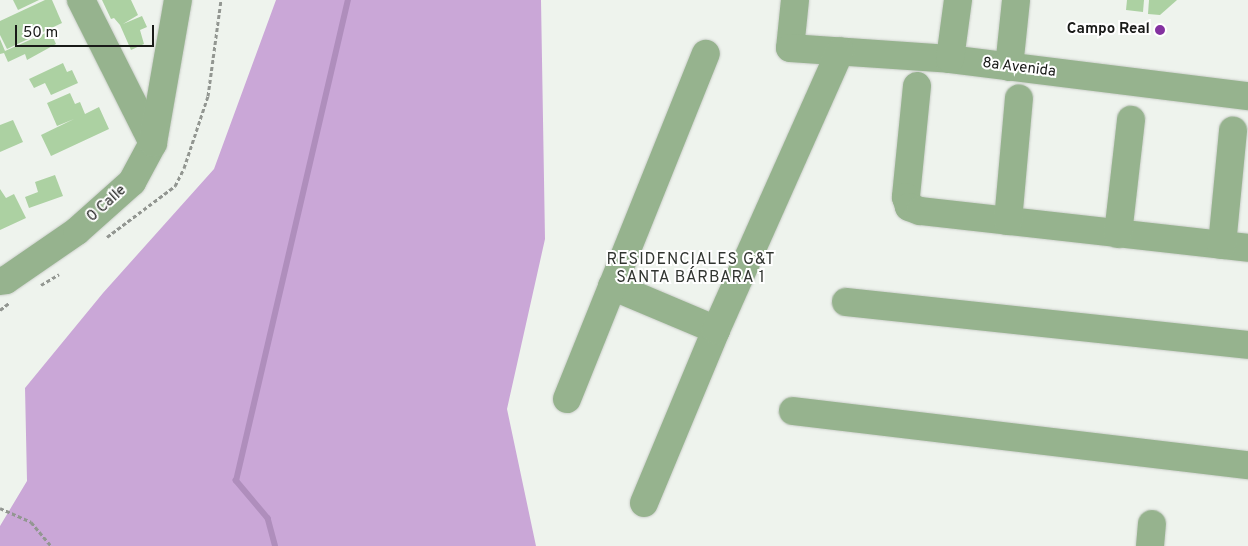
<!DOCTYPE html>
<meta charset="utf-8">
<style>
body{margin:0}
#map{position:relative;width:1248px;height:546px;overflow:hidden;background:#eef3ed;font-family:Overpass,sans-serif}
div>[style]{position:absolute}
.forest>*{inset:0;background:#caa7d7}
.stream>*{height:5.5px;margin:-2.75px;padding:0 2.75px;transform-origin:2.75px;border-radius:2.75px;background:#af8ebc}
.building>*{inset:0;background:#acd1a2}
.path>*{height:3px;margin-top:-1.5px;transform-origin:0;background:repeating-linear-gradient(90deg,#929691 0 4px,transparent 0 6.5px)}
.roads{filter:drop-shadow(0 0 1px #ccd0cb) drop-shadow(0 0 1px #ccd0cb)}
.minor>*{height:28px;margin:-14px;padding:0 14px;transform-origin:14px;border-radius:14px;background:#96b38e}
.dots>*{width:14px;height:14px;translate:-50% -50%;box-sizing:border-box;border:2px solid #fff;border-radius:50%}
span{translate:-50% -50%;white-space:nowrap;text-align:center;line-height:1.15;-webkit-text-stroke:4px #fff;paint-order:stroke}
.poi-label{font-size:15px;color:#191a18;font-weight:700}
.right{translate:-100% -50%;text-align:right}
.street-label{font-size:15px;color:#191a18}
.neighbourhood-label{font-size:16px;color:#313530;letter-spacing:1px}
.scale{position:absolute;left:15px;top:25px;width:139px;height:22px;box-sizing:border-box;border:2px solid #191a18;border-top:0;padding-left:6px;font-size:15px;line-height:18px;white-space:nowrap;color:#191a18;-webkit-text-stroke:4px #fff;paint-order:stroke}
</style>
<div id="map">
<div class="forest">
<i style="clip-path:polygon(276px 0,541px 0,545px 239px,507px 409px,536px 546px,0 546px,0 526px,27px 481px,25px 388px,103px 293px,214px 169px)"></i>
</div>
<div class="stream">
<i style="left:275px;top:546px;width:28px;rotate:-105deg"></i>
<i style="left:268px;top:519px;width:50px;rotate:-130.1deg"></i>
<i style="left:236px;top:481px;width:494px;rotate:-76.9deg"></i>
</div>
<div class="building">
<i style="clip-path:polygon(13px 0,39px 0,18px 10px)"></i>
<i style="clip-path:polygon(45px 0,52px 0,62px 23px,7px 49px,0 35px,0 21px)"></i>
<i style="clip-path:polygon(102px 0,131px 0,138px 15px,123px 24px,142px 16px,147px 27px,140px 30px,144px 44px,131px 50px,120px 25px,114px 18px,111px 19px)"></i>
<i style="clip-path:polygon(1127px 0,1144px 0,1143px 12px,1126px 10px)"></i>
<i style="clip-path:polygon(1149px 0,1177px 0,1160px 15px,1148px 14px)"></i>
<i style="clip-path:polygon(50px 31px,56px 44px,27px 60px,25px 54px,8px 62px,4px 53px,0 54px,0 39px,5px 51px)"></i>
<i style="clip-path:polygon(63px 63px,67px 72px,72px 70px,78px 83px,51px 95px,45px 83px,34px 88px,29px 79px)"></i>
<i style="clip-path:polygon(70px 93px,75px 104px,80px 102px,85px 114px,99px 107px,109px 129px,51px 156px,41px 135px,74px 119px,57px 126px,47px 103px)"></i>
<i style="clip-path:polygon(13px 120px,23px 142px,0 152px,0 125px)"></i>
<i style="clip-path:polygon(55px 175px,63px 196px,29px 208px,25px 197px,38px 192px,35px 182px)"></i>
<i style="clip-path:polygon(0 189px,6px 198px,14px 194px,26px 218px,0 230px)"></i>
</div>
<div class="path">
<i style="left:107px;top:237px;width:85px;rotate:-36.9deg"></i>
<i style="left:175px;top:186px;width:20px;rotate:-63deg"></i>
<i style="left:184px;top:168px;width:76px;rotate:-71.6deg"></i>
<i style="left:208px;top:96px;width:97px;rotate:-82.3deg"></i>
<i style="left:41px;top:285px;width:21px;rotate:-31deg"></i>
<i style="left:0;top:310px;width:11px;rotate:-38deg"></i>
<i style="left:0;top:508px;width:34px;rotate:24deg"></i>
<i style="left:31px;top:522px;width:31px;rotate:50deg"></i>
</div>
<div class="roads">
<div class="minor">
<i style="left:81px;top:0;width:160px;rotate:63.3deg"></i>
<i style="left:795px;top:0;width:48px;rotate:95.9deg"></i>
<i style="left:790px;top:48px;width:160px;rotate:3.9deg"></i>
<i style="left:950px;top:59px;width:300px;rotate:7.1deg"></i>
<i style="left:950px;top:59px;width:60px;rotate:-82.3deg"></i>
<i style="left:1009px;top:67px;width:67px;rotate:-84deg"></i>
<i style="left:917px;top:86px;width:112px;rotate:95.7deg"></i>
<i style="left:906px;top:197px;width:10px;rotate:73deg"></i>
<i style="left:909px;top:207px;width:12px;rotate:20deg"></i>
<i style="left:920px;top:211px;width:330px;rotate:6.4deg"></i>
<i style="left:1008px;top:221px;width:123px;rotate:-84.9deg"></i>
<i style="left:1118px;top:234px;width:115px;rotate:-83.5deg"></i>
<i style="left:1222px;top:245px;width:115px;rotate:-84.5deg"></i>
<i style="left:0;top:281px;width:6px;rotate:-9deg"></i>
<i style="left:6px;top:280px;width:86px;rotate:-34.6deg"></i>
<i style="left:77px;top:231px;width:74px;rotate:-41.7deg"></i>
<i style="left:132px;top:182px;width:44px;rotate:-61.7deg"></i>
<i style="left:153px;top:143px;width:145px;rotate:-80.1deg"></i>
<i style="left:612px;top:286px;width:113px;rotate:22.9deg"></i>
<i style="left:846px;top:302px;width:404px;rotate:6.1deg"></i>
<i style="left:567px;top:399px;width:372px;rotate:-68.1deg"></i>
<i style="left:793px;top:411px;width:458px;rotate:6.8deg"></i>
<i style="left:644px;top:503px;width:187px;rotate:-67.4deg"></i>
<i style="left:716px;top:330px;width:305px;rotate:-66deg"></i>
<i style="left:1150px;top:546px;width:22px;rotate:-85deg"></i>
</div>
</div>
<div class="dots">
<i style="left:1160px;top:30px;background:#8431a0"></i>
</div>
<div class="poi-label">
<span class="right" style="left:1150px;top:30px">Campo Real</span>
</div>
<div class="street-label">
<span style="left:1019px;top:68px;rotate:7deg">8a Avenida</span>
<span style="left:107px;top:204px;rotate:-42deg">0 Calle</span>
</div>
<div class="neighbourhood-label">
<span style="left:691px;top:269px">RESIDENCIALES G&amp;T<br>SANTA BÁRBARA 1</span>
</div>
<div class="scale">50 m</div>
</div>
